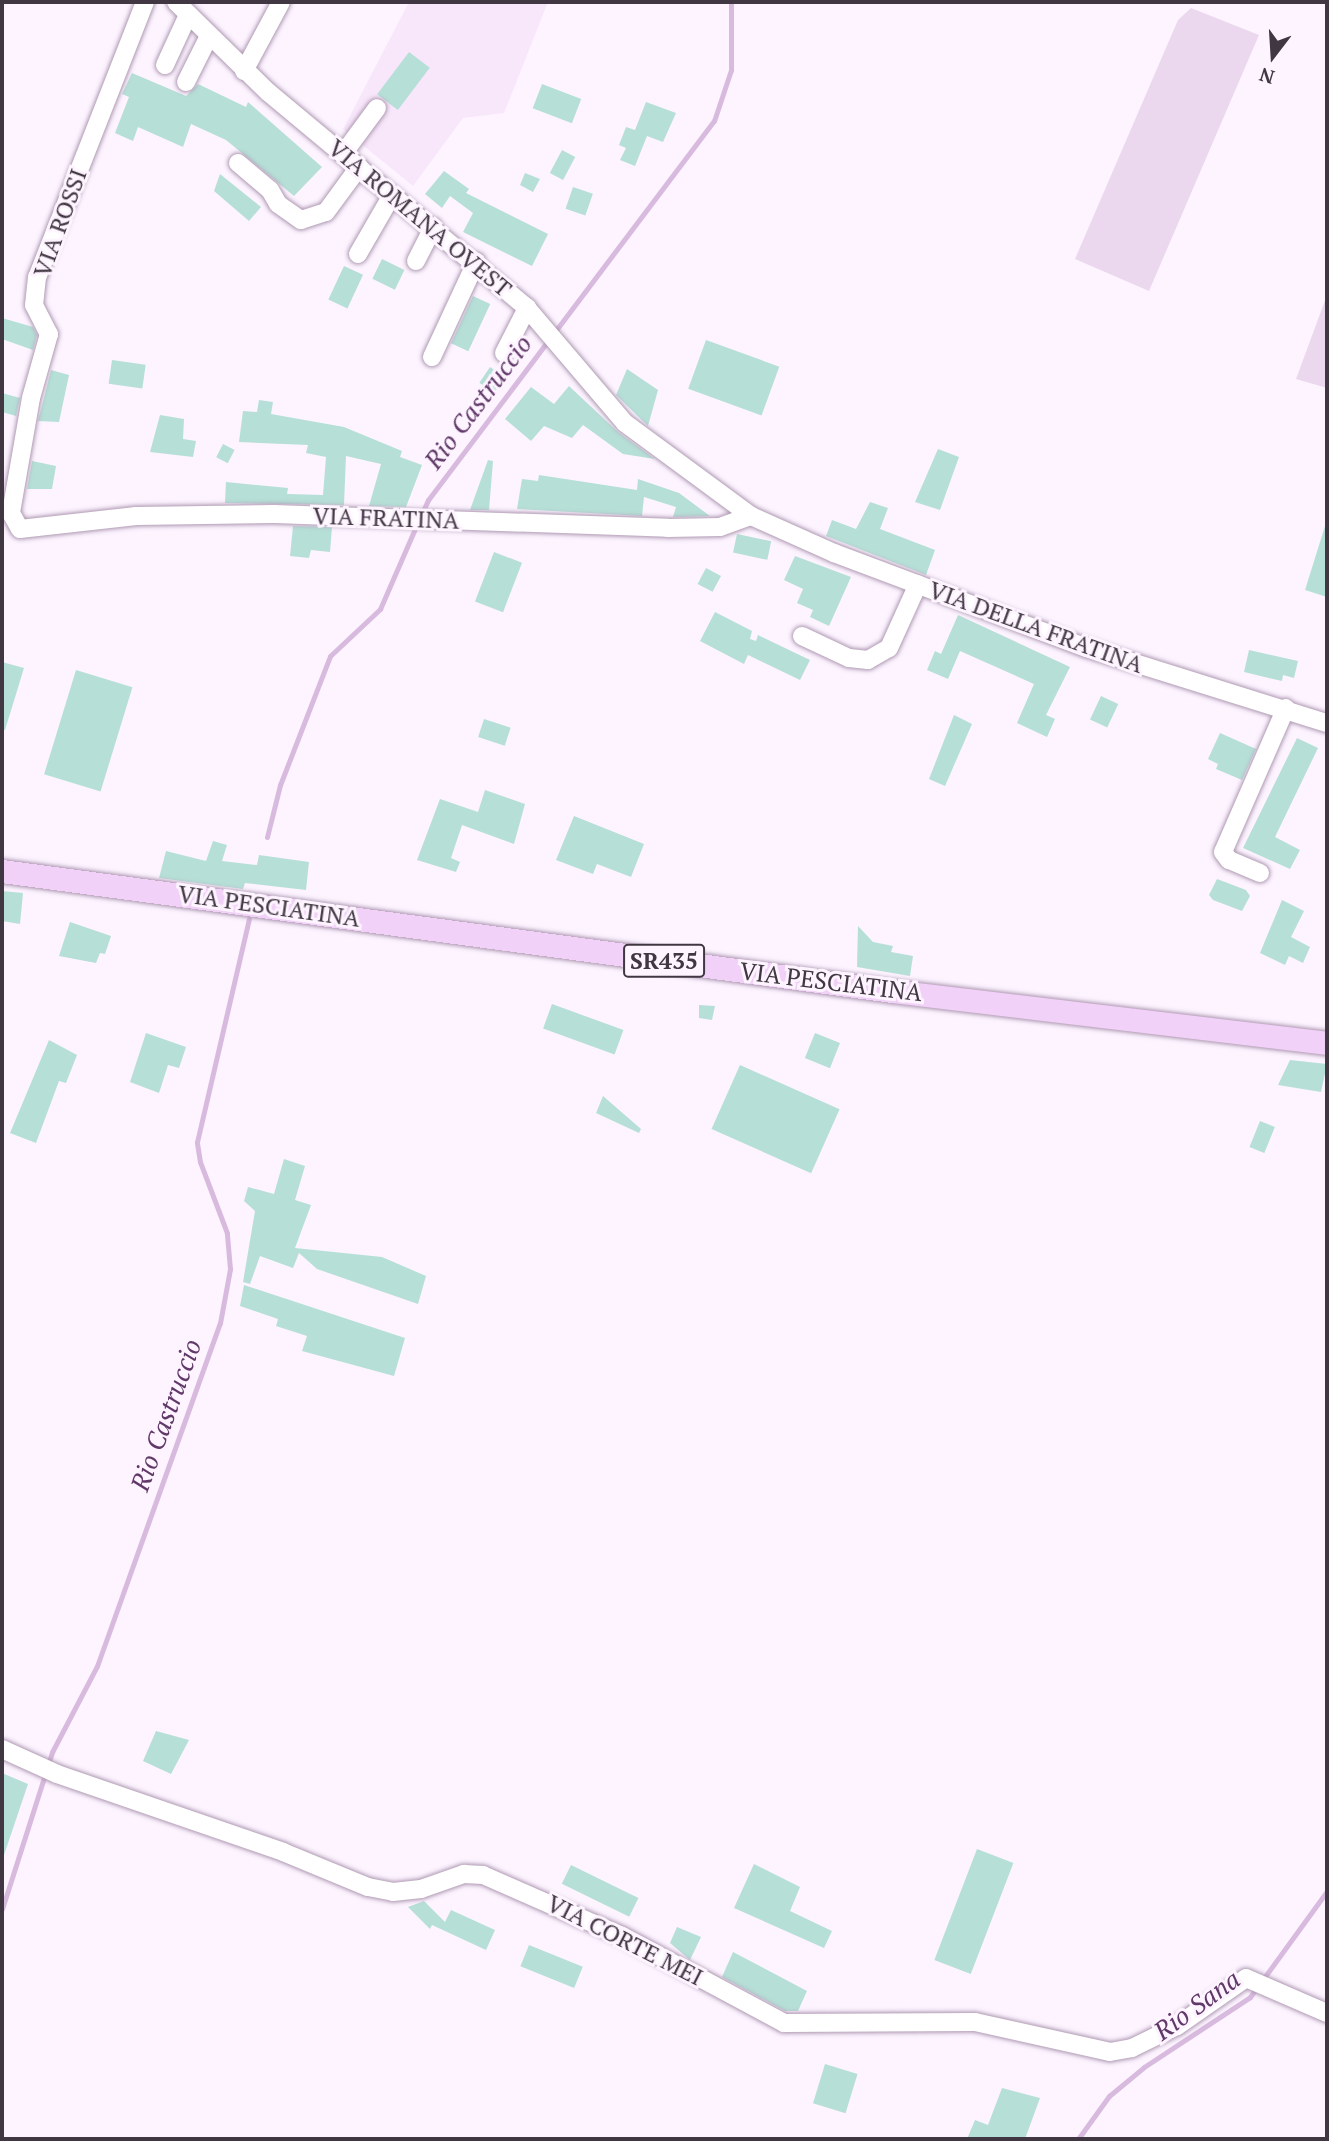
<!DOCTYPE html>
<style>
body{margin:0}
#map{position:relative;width:1329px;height:2141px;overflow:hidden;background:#fdf4ff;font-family:"PT Serif",serif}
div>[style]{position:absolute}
.built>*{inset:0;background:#f8e7fb}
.green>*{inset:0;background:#ebd8ee}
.stream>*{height:5px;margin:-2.5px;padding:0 2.5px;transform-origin:2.5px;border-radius:2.5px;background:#d9badf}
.building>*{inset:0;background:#b6dfd7;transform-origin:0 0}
.roads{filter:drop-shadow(0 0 2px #af99b3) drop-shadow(0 0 2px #af99b3)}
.minor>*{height:18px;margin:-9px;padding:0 9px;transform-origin:9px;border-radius:9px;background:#fff}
.major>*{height:23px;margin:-11.5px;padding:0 11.5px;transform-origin:11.5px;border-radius:11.5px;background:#f2d1f8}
span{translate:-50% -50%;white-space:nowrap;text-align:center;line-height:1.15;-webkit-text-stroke:6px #fdf4ff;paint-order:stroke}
.shield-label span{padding:2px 5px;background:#fdf4ff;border:2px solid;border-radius:5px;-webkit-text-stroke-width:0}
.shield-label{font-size:23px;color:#403742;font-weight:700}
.street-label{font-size:24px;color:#403742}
.water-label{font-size:26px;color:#613969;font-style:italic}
.frame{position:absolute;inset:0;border:4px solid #403742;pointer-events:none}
.north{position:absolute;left:1238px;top:21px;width:70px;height:70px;-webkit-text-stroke:5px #fdf4ff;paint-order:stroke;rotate:197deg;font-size:19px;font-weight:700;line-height:28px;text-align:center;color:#403742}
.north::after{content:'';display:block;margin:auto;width:24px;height:32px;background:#403742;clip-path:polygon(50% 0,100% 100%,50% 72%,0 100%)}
</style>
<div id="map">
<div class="built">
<i style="clip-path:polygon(409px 2px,548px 2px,504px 113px,463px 118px,413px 186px,343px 129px)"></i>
</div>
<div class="green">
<i style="clip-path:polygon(1191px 8px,1259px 35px,1149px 291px,1075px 259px,1178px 20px)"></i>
<i style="clip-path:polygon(1327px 295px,1327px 388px,1296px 379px)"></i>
</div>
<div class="stream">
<i style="left:421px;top:515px;width:17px;rotate:-65deg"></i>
<i style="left:428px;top:500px;width:475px;rotate:-53deg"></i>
<i style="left:714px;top:121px;width:54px;rotate:-71.6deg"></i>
<i style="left:731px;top:70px;width:68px;rotate:-90deg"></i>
<i style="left:267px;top:837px;width:54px;rotate:-76deg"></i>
<i style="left:280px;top:785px;width:138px;rotate:-68.8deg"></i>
<i style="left:330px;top:656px;width:69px;rotate:-43.2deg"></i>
<i style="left:380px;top:609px;width:93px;rotate:-66.5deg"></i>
<i style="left:2px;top:1909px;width:165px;rotate:-72.3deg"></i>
<i style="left:52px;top:1752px;width:97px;rotate:-62.4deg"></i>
<i style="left:97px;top:1666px;width:364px;rotate:-70.3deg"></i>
<i style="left:220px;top:1323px;width:55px;rotate:-79.5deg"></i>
<i style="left:230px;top:1269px;width:36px;rotate:-95deg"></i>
<i style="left:227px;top:1233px;width:76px;rotate:-110.8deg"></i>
<i style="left:200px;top:1162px;width:20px;rotate:-99deg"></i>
<i style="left:197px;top:1142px;width:229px;rotate:-76.9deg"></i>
<i style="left:1078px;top:2139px;width:53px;rotate:-54.2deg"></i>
<i style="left:1109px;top:2096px;width:45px;rotate:-39.6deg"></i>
<i style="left:1144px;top:2067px;width:127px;rotate:-33.4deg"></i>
<i style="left:1250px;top:1997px;width:131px;rotate:-54deg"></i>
</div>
<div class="building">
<i style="left:409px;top:52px;width:26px;height:53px;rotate:37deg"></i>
<i style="clip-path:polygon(132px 73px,186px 96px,198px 84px,246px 107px,248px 102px,322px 167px,294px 196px,226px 140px,191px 124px,183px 147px,138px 127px,133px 141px,115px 133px,129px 97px,122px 94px)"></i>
<i style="left:542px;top:84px;width:42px;height:26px;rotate:21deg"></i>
<i style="clip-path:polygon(646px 102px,676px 113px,663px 142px,647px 136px,635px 166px,620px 160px,626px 148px,619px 145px,626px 127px,635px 130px)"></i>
<i style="left:562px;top:150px;width:15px;height:26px;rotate:28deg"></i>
<i style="clip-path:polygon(444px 171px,469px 189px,466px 193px,548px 234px,532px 266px,463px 232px,473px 213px,450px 196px,442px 208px,425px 194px)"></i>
<i style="clip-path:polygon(525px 173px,540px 179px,533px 192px,520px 185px)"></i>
<i style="clip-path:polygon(220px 174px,261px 207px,249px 221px,214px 191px)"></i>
<i style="left:573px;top:187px;width:21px;height:23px;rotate:19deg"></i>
<i style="left:382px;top:259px;width:25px;height:22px;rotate:26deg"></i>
<i style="left:344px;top:266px;width:21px;height:37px;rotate:25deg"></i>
<i style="left:473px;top:296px;width:19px;height:52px;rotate:25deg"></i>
<i style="clip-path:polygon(2px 318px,33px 327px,37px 335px,33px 350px,2px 339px)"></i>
<i style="left:706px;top:340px;width:78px;height:52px;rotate:20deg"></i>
<i style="left:112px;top:360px;width:34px;height:24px;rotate:8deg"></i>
<i style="left:490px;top:367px;width:18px;height:19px;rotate:34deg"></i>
<i style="clip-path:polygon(627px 369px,658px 390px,648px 426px,616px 395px)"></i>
<i style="clip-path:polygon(51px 370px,69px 375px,59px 422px,38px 421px)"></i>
<i style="clip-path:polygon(569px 386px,618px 432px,655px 459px,623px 454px,583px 425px,572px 438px,544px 426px,531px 441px,505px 419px,531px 387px,554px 404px)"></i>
<i style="clip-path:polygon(2px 393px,20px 398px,16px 416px,2px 412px)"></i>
<i style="clip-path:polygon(259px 400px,273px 402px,271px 414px,344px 427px,402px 451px,400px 457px,422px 465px,406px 507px,369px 506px,381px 464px,346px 456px,344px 505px,225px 503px,226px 482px,288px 488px,287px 494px,323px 495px,326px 457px,306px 453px,308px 445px,239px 442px,243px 411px,257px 412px)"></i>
<i style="clip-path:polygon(160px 415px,184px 419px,183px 439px,196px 441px,193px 457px,150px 452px)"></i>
<i style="left:223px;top:444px;width:13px;height:15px;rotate:27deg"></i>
<i style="clip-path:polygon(938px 449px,959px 457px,940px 510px,915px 502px)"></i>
<i style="clip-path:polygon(488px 460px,493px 461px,489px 510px,470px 510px)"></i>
<i style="clip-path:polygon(32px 461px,56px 466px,52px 489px,27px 489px)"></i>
<i style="clip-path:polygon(539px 475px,637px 490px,638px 479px,679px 493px,710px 516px,673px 517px,676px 507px,644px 497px,642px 516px,517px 509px,522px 479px,538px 481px)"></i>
<i style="clip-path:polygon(870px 502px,888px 508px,880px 529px,935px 550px,926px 575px,826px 536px,832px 520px,856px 529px)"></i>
<i style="clip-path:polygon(293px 526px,332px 527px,330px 552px,311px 550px,309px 558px,290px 556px)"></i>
<i style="clip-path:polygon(1325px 526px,1327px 526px,1327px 597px,1305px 590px)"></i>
<i style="left:737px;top:534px;width:35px;height:19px;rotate:12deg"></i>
<i style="left:494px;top:552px;width:30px;height:53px;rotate:21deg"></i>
<i style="clip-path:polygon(795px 556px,851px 577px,829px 626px,810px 617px,813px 610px,797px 603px,803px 589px,784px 580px)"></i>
<i style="left:706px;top:568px;width:17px;height:18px;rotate:28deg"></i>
<i style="clip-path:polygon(715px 612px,752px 631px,750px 639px,756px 641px,758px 635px,810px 660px,800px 680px,748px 655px,744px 664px,700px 641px)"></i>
<i style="clip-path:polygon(958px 615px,1070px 667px,1046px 715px,1055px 719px,1047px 737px,1017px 723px,1034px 684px,960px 651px,948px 679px,927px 670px,935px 651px,941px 654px)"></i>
<i style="clip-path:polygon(1249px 650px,1298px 661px,1294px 678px,1283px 675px,1282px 681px,1244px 672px)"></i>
<i style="clip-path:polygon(2px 662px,24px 668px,5px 730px,2px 729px)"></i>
<i style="left:76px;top:670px;width:59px;height:109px;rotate:17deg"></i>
<i style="left:1101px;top:696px;width:19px;height:26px;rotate:25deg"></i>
<i style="clip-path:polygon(954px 715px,972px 724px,945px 786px,929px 779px)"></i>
<i style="left:484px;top:719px;width:28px;height:19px;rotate:18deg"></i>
<i style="clip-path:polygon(1220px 733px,1256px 749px,1242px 780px,1216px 769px,1218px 764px,1208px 759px)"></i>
<i style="clip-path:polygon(1297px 738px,1318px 748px,1275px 837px,1300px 850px,1290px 869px,1243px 848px)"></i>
<i style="clip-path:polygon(485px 790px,525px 804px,514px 844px,462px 825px,451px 858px,460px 862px,456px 872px,417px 860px,440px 799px,478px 812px)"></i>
<i style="clip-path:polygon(574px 816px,644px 844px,631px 877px,597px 864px,593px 874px,556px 860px)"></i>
<i style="clip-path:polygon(213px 841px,227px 845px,222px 861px,257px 865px,259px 855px,309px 862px,306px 890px,245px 883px,243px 889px,159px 878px,166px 851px,206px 861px)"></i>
<i style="clip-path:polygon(1217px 879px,1246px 890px,1250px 896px,1242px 911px,1213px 900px,1209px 895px)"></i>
<i style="clip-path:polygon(2px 891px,23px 893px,20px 924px,2px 921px)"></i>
<i style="clip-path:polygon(1282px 900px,1304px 911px,1291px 937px,1310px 947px,1303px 963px,1289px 956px,1285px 965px,1260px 953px)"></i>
<i style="clip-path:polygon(70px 922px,111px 936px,105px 954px,100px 953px,96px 963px,59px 956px)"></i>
<i style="clip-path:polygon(858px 926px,873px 942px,893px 946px,891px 952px,913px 956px,910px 976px,857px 967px)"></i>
<i style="left:552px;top:1004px;width:76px;height:26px;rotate:20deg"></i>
<i style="clip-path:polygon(699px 1005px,715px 1006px,712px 1020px,699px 1018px)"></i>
<i style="clip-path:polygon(146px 1033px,186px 1047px,179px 1068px,168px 1065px,159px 1093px,130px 1082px)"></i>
<i style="left:815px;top:1033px;width:27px;height:27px;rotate:22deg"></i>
<i style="clip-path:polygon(49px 1040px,77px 1055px,66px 1083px,59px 1081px,36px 1143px,10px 1133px)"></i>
<i style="clip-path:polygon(1290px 1060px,1327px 1064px,1321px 1092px,1278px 1085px)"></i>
<i style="left:740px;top:1065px;width:109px;height:70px;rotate:24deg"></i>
<i style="clip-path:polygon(603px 1096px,641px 1129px,639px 1133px,596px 1113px)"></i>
<i style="left:1260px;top:1121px;width:16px;height:28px;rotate:22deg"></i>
<i style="clip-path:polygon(284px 1159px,305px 1166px,295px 1200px,311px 1205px,295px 1248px,382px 1257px,426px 1276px,418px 1304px,317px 1269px,299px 1253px,293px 1268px,260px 1256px,250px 1284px,243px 1282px,255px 1211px,244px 1201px,248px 1187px,274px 1194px)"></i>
<i style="clip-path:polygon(244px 1285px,405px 1338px,394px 1376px,302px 1351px,307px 1336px,276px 1326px,278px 1319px,240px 1306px)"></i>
<i style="clip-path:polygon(156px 1731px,189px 1740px,171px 1774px,143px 1761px)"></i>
<i style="clip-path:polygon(2px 1773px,28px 1784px,4px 1855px,2px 1854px)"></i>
<i style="left:977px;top:1849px;width:39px;height:119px;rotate:21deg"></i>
<i style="clip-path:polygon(754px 1864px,800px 1887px,790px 1911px,832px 1931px,824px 1948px,734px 1908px)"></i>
<i style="left:571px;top:1865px;width:75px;height:21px;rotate:26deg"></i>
<i style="clip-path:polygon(424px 1901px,445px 1922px,451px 1910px,495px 1930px,486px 1950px,432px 1925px,430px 1929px,408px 1907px)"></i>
<i style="clip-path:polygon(677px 1927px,701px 1937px,690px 1960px,670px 1943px)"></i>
<i style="left:529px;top:1945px;width:58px;height:23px;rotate:22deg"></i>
<i style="clip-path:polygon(733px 1952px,807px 1991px,798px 2011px,785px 2011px,722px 1977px)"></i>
<i style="left:825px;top:2064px;width:34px;height:41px;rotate:17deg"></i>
<i style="clip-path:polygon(1002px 2088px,1040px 2098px,1025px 2139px,967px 2139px,975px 2120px,988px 2125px)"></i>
</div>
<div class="roads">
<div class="minor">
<i style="left:145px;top:2px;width:295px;rotate:111.4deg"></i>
<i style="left:37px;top:277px;width:28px;rotate:96deg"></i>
<i style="left:34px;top:305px;width:33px;rotate:63deg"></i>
<i style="left:49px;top:334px;width:66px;rotate:105.7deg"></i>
<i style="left:31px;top:398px;width:117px;rotate:99.9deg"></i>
<i style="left:11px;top:513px;width:18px;rotate:61deg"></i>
<i style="left:20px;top:529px;width:117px;rotate:-6.4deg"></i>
<i style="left:136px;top:516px;width:138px;rotate:-0.8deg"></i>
<i style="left:274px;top:514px;width:394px;rotate:2deg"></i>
<i style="left:668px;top:528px;width:52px;rotate:-1.1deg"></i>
<i style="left:720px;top:527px;width:33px;rotate:-20deg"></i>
<i style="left:176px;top:2px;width:129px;rotate:44.4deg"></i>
<i style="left:268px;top:92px;width:337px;rotate:39.8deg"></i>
<i style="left:527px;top:308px;width:151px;rotate:49.6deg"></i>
<i style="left:625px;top:423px;width:157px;rotate:36.4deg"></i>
<i style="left:751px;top:516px;width:91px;rotate:24deg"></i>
<i style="left:834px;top:553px;width:270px;rotate:20.6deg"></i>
<i style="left:1087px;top:648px;width:251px;rotate:17.4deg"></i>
<i style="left:165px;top:65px;width:55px;rotate:-65.3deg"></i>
<i style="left:244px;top:71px;width:78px;rotate:-61.8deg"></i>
<i style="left:186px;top:82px;width:51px;rotate:-63.4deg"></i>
<i style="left:343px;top:154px;width:57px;rotate:-53.5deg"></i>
<i style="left:238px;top:163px;width:42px;rotate:40.2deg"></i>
<i style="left:270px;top:190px;width:16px;rotate:60deg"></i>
<i style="left:278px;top:204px;width:28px;rotate:35deg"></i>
<i style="left:301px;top:220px;width:26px;rotate:-18deg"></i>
<i style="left:326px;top:212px;width:56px;rotate:-53.7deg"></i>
<i style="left:358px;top:254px;width:68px;rotate:-60deg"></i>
<i style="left:416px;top:261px;width:38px;rotate:-63deg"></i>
<i style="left:504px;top:353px;width:51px;rotate:-62.9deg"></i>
<i style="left:432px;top:357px;width:105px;rotate:-65.1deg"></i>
<i style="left:802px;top:636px;width:52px;rotate:25.1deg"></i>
<i style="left:849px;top:658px;width:19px;rotate:6deg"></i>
<i style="left:868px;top:660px;width:24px;rotate:-30deg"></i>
<i style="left:889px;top:648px;width:70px;rotate:-65.6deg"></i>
<i style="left:1260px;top:873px;width:34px;rotate:-157deg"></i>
<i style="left:1229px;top:860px;width:10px;rotate:-127deg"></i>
<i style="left:1223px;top:852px;width:157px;rotate:-66.4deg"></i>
<i style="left:2px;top:1749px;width:60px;rotate:24.4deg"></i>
<i style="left:57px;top:1774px;width:239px;rotate:19deg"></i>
<i style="left:283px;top:1852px;width:92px;rotate:22.4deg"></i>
<i style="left:368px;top:1887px;width:25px;rotate:11deg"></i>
<i style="left:393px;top:1892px;width:28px;rotate:-6deg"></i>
<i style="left:421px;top:1889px;width:46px;rotate:-19.2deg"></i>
<i style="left:464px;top:1874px;width:19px;rotate:3deg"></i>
<i style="left:483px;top:1875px;width:152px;rotate:23.7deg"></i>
<i style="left:622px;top:1936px;width:184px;rotate:28.2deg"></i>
<i style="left:784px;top:2023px;width:191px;rotate:-0.3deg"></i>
<i style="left:975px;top:2022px;width:138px;rotate:12.5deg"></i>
<i style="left:1110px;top:2052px;width:22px;rotate:-10deg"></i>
<i style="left:1132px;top:2048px;width:50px;rotate:-26.1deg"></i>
<i style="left:1177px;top:2026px;width:84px;rotate:-34.8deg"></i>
<i style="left:1246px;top:1978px;width:88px;rotate:23.4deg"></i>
</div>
<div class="major">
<i style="left:2px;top:871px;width:898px;rotate:7.68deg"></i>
<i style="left:892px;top:991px;width:438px;rotate:6.8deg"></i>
</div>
</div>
<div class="shield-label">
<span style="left:664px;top:961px">SR435</span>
</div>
<div class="street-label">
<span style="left:420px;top:218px;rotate:40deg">VIA ROMANA OVEST</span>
<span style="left:60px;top:223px;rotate:-70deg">VIA ROSSI</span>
<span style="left:386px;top:518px;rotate:2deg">VIA FRATINA</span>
<span style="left:1036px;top:627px;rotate:20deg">VIA DELLA FRATINA</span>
<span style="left:269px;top:906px;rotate:8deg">VIA PESCIATINA</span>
<span style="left:831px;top:982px;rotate:7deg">VIA PESCIATINA</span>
<span style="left:625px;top:1940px;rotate:27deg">VIA CORTE MEI</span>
</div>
<div class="water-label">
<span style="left:478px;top:402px;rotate:-53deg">Rio Castruccio</span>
<span style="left:166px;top:1415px;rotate:-70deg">Rio Castruccio</span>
<span style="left:1197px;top:2005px;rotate:-36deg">Rio Sana</span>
</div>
<div class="frame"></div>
<div class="north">N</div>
</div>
